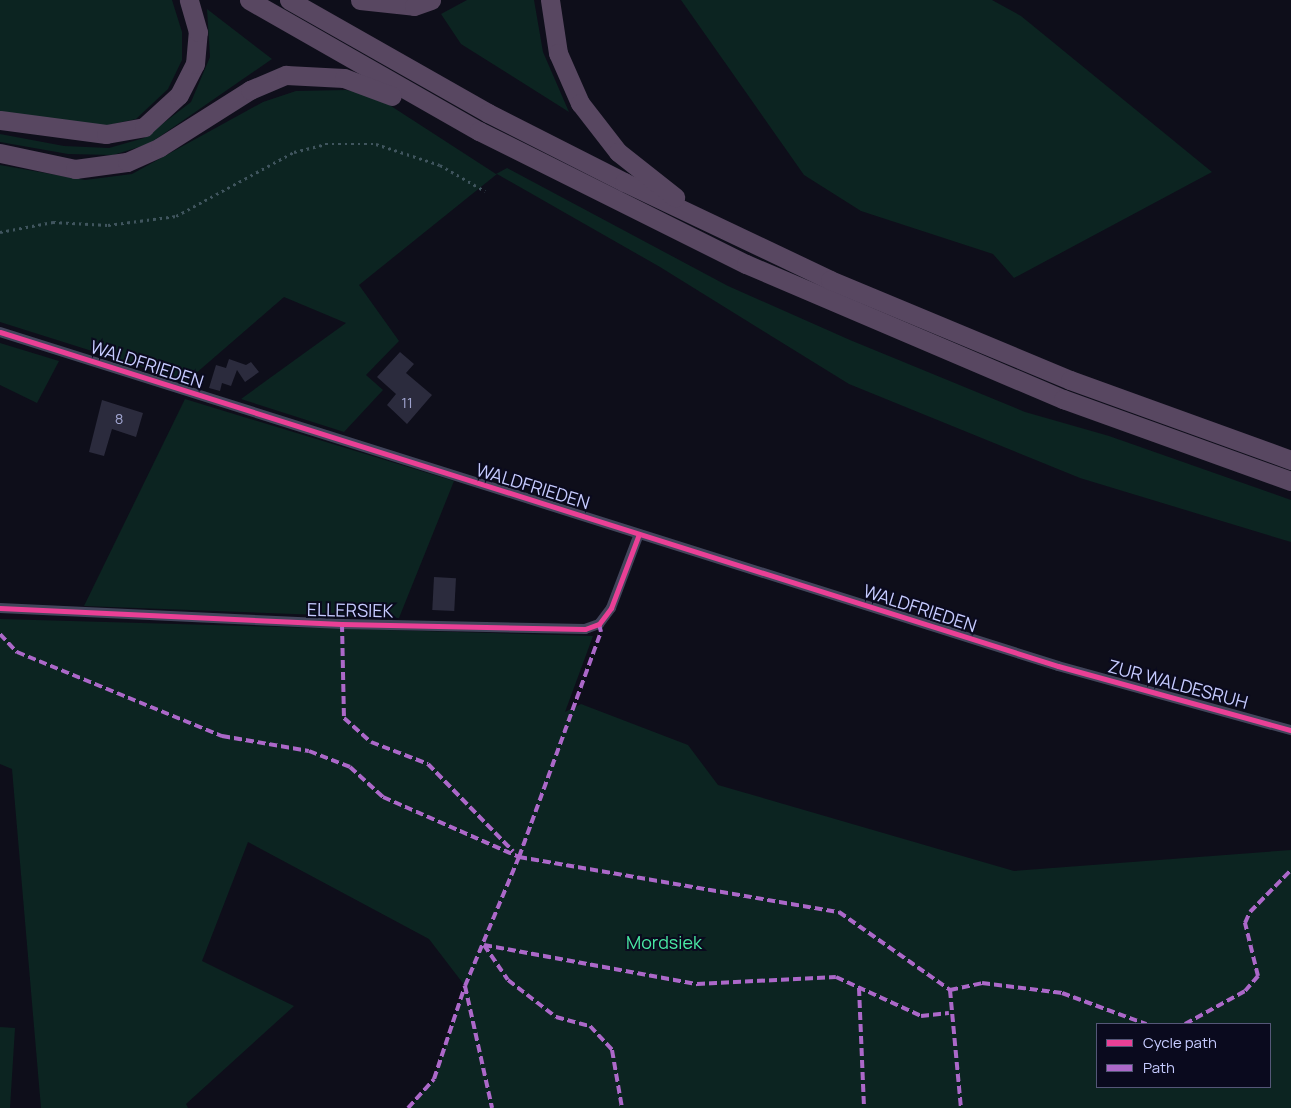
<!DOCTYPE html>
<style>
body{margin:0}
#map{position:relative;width:1291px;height:1108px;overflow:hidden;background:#0e0e1a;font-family:Manrope,sans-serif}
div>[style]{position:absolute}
.green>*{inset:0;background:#0c2421}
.building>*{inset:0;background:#2b2b3d;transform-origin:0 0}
.path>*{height:2.5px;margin-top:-1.25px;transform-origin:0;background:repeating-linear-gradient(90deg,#40555e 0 2.5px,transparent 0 6.5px)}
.street>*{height:10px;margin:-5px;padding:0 5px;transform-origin:5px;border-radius:5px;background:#42455b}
.highway>*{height:19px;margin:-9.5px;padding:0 9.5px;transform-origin:9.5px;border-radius:9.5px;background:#584761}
.quiet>*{height:4px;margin-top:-2px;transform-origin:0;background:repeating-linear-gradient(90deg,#ac68c9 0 8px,transparent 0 12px)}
.cycleway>*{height:5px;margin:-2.5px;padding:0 2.5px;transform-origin:2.5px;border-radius:2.5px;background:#ea4096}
span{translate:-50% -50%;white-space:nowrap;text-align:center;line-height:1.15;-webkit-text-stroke:4px #0a0a1e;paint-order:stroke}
.number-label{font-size:15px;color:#9fa3ce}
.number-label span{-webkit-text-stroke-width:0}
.street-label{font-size:18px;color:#c6cbff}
.park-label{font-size:18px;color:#49e8a3}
.legend{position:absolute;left:1096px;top:1023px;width:175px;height:65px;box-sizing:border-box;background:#0a0a1e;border:1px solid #555778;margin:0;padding:6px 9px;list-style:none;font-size:15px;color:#c6cbff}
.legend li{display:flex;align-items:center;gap:10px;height:25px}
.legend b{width:25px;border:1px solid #555778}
</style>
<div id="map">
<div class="green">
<i style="clip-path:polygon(0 0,172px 0,182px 32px,182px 60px,168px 89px,136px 119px,104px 126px,0 113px)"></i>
<i style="clip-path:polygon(467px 0,534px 0,543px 52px,569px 112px,461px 44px,441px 14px)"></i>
<i style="clip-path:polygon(681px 0,992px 0,1021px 16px,1212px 172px,1014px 278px,993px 254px,861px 211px,804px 175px)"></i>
<i style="clip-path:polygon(207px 9px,272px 59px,149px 144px,113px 155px,68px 154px,0 142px,0 134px,64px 146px,109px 148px,144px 138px,191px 102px,210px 57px)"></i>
<i style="clip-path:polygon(346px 90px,374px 95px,496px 174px,507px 168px,728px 286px,850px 340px,1025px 412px,1109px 436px,1291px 500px,1291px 542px,1080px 478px,849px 384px,660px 267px,497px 174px,359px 285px,399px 341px,366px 375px,383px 390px,344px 432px,241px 399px,346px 323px,284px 297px,187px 381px,0 322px,0 165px,85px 180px,132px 174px,263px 102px,296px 91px)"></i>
<i style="clip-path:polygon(0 343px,59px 361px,37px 403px,0 385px)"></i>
<i style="clip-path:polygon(185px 399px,454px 481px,399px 618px,84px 606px)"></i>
<i style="clip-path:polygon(evenodd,0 619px,593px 636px,565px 712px,581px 704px,688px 745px,718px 785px,1014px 871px,1291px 850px,1291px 1108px,408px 1108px,434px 1079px,465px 986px,429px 939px,248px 842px,202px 961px,294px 1006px,186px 1104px,188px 1108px,41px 1108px,12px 769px,0 764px,0 619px,1270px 1024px,1270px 1087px,1097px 1087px,1097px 1024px,1270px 1024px)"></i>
<i style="clip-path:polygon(0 1027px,15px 1028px,10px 1108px,0 1108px)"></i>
</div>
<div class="building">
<i style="clip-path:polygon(400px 352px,414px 364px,406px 373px,432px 395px,407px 424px,387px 405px,396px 394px,377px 377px)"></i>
<i style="clip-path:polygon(229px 359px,246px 365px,251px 362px,259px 372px,245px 382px,237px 370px,231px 386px,222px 383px,220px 391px,209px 388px,216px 365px,226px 368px)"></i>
<i style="clip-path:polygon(102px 400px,143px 413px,136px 437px,112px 429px,104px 456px,89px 452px)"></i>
<i style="left:434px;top:577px;width:22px;height:33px;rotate:3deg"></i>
</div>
<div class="path">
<i style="left:0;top:232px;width:54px;rotate:-10.7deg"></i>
<i style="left:53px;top:222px;width:55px;rotate:3.1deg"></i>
<i style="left:108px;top:225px;width:69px;rotate:-7.5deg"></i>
<i style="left:176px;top:216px;width:134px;rotate:-28.5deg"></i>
<i style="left:294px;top:152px;width:32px;rotate:-14deg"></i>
<i style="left:325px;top:144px;width:51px"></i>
<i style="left:376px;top:144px;width:67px;rotate:18.2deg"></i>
<i style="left:440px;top:165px;width:52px;rotate:30deg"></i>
</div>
<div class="street">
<i style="left:0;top:332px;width:1109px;rotate:17.52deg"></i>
<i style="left:1058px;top:666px;width:242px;rotate:15.4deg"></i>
<i style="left:0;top:608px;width:342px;rotate:2.7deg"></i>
<i style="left:342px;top:624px;width:243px;rotate:1.2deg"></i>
<i style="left:585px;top:629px;width:15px;rotate:-20deg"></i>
<i style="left:599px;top:624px;width:20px;rotate:-53deg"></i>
<i style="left:611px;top:608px;width:79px;rotate:-69.3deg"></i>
</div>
<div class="highway">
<i style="left:249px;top:0;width:265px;rotate:29.7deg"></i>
<i style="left:479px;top:131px;width:298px;rotate:26.5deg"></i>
<i style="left:746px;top:264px;width:345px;rotate:23.1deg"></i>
<i style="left:1063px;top:399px;width:242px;rotate:19.8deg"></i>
<i style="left:289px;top:0;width:229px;rotate:29.6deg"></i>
<i style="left:488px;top:113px;width:153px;rotate:26.9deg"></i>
<i style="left:624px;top:182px;width:228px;rotate:25.4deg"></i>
<i style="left:830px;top:280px;width:260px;rotate:22.6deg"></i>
<i style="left:1070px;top:380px;width:235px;rotate:19.9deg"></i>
<i style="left:360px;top:0;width:54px;rotate:6.3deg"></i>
<i style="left:414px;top:6px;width:18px;rotate:-19deg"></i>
<i style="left:550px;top:0;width:54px;rotate:81.4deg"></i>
<i style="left:558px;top:53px;width:55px;rotate:66.3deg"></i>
<i style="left:580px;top:103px;width:62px;rotate:52.2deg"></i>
<i style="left:618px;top:152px;width:73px;rotate:38.3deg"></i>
<i style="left:0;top:120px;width:107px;rotate:7.5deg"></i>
<i style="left:106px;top:134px;width:39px;rotate:-10deg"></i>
<i style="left:144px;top:127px;width:47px;rotate:-42.4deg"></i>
<i style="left:179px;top:95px;width:35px;rotate:-63deg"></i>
<i style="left:195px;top:64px;width:32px;rotate:-85deg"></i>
<i style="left:198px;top:32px;width:33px;rotate:-106deg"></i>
<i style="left:0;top:153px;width:77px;rotate:12deg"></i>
<i style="left:75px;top:169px;width:52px;rotate:-7.7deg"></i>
<i style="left:127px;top:162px;width:36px;rotate:-24deg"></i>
<i style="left:160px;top:147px;width:107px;rotate:-32.3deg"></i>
<i style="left:250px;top:90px;width:39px;rotate:-23deg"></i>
<i style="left:286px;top:75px;width:58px;rotate:3deg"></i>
<i style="left:344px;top:78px;width:51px;rotate:20.6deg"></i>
</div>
<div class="quiet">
<i style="left:342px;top:624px;width:94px;rotate:88.8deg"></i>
<i style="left:344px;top:718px;width:36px;rotate:42deg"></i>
<i style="left:371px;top:742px;width:61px;rotate:21.1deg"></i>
<i style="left:428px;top:764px;width:122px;rotate:45.7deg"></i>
<i style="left:0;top:634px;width:25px;rotate:47deg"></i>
<i style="left:17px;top:652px;width:222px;rotate:22.3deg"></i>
<i style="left:222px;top:736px;width:88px;rotate:9.8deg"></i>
<i style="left:309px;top:751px;width:44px;rotate:21.3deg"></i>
<i style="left:350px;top:767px;width:45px;rotate:42.3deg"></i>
<i style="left:383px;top:797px;width:149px;rotate:23.8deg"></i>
<i style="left:519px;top:857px;width:325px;rotate:9.8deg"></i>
<i style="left:839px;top:912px;width:136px;rotate:35.1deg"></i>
<i style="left:950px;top:990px;width:33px;rotate:-12deg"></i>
<i style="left:982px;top:983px;width:81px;rotate:7.1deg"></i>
<i style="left:1062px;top:993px;width:90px;rotate:20.3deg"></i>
<i style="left:484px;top:945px;width:217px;rotate:10.4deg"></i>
<i style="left:697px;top:984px;width:139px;rotate:-2.9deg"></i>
<i style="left:836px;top:977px;width:94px;rotate:24.6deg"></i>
<i style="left:921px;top:1016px;width:28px;rotate:-6deg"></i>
<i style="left:484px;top:945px;width:42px;rotate:55.6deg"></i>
<i style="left:508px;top:980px;width:61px;rotate:37.6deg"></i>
<i style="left:556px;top:1017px;width:35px;rotate:15deg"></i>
<i style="left:590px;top:1026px;width:33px;rotate:47deg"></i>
<i style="left:612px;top:1050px;width:59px;rotate:80.2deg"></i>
<i style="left:465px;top:986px;width:125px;rotate:77.5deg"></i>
<i style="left:859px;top:988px;width:120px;rotate:87.6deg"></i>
<i style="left:950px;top:990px;width:119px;rotate:84.7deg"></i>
<i style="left:1185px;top:1024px;width:68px;rotate:-28.8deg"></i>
<i style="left:1245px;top:991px;width:20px;rotate:-49deg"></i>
<i style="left:1258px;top:976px;width:55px;rotate:-103.8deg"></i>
<i style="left:1245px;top:923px;width:12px;rotate:-66deg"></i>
<i style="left:1250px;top:912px;width:59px;rotate:-45.7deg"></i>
<i style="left:408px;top:1108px;width:39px;rotate:-48deg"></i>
<i style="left:434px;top:1079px;width:98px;rotate:-71.6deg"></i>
<i style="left:465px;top:986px;width:140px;rotate:-67.3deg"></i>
<i style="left:519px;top:857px;width:239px;rotate:-70deg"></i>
<i style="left:601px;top:632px;width:8px;rotate:-104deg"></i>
</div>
<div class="cycleway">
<i style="left:0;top:332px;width:1109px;rotate:17.52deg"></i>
<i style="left:1058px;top:666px;width:242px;rotate:15.4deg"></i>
<i style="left:0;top:608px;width:342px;rotate:2.7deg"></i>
<i style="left:342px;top:624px;width:243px;rotate:1.2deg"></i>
<i style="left:585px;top:629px;width:15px;rotate:-20deg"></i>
<i style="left:599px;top:624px;width:20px;rotate:-53deg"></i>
<i style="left:611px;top:608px;width:79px;rotate:-69.3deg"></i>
</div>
<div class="number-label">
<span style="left:407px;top:403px">11</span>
<span style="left:119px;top:419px">8</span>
</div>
<div class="street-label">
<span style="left:147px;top:364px;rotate:18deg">WALDFRIEDEN</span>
<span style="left:533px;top:486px;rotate:17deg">WALDFRIEDEN</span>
<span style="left:920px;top:608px;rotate:18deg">WALDFRIEDEN</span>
<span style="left:350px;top:610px;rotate:1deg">ELLERSIEK</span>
<span style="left:1178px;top:684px;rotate:15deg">ZUR WALDESRUH</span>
</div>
<div class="park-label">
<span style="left:664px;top:942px">Mordsiek</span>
</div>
<ul class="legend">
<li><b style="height:6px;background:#ea4096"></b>Cycle path</li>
<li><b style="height:6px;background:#ac68c9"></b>Path</li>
</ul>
</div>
